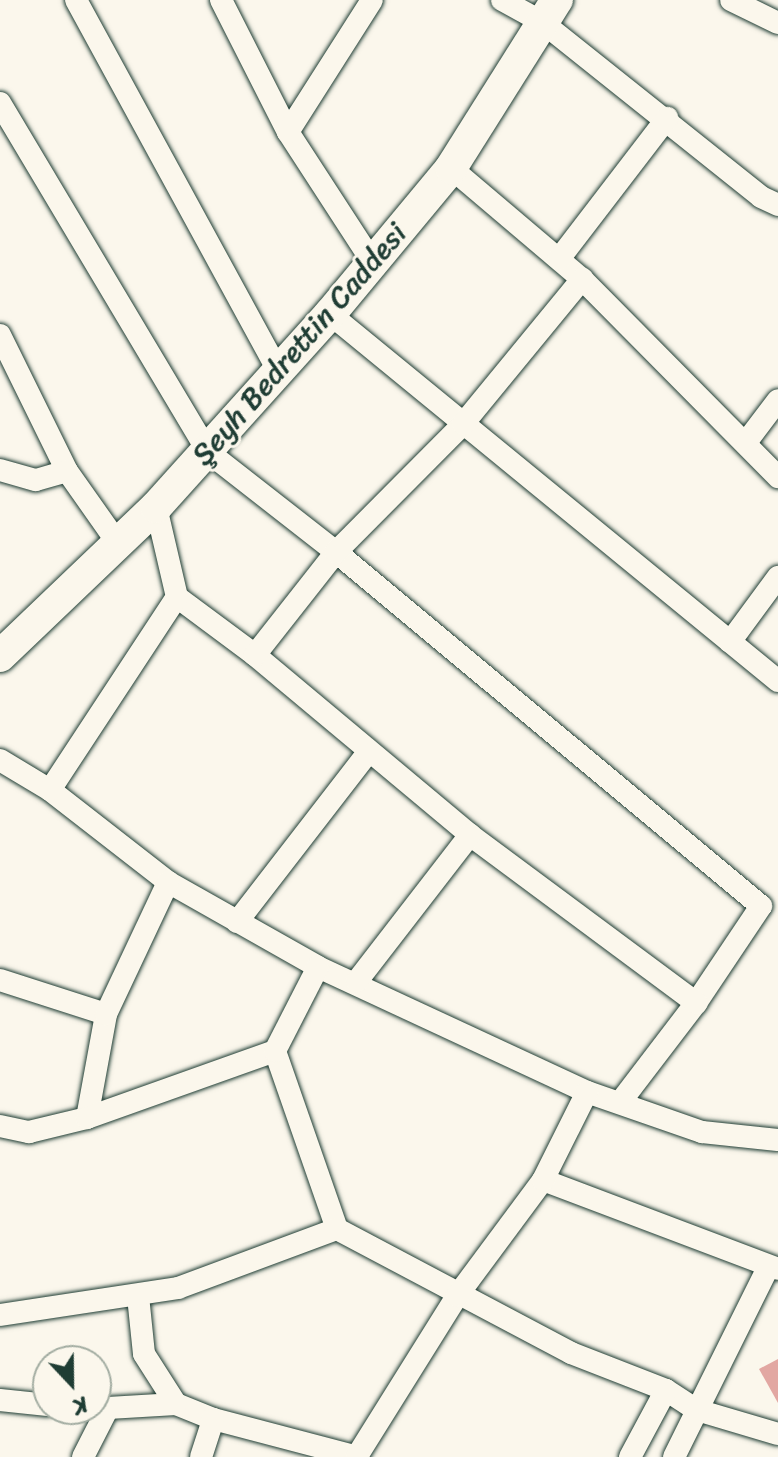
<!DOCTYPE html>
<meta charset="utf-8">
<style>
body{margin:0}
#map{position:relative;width:778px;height:1457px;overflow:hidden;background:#fbf7ec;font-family:Sriracha,sans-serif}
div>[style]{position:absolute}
.building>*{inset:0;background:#e2a7a2}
.roads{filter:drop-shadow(0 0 2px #1f3d34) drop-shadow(0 0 2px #1f3d34)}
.street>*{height:22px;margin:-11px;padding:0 11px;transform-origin:11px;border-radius:11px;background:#fbf7ec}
.secondary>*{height:32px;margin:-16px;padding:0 16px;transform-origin:16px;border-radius:16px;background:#fbf7ec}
span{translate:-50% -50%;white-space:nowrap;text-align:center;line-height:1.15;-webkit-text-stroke:6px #fbf7ec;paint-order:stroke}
.street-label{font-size:30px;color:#1f3d34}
.north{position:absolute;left:32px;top:1345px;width:80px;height:80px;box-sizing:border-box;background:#fbf7ec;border:2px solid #a3ada2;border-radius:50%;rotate:158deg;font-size:22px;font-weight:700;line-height:32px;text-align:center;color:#1f3d34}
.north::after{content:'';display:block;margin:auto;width:28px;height:36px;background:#1f3d34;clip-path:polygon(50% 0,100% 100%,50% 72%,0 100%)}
</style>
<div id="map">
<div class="building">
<i style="clip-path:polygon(778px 1359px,778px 1403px,759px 1369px)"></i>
</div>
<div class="roads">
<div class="street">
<i style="left:76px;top:0;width:424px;rotate:61.4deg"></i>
<i style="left:221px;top:0;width:148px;rotate:63.1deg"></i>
<i style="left:288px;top:132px;width:153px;rotate:57deg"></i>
<i style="left:502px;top:0;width:46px;rotate:28.8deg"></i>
<i style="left:542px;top:22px;width:280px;rotate:38.6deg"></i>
<i style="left:761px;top:197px;width:19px;rotate:25deg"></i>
<i style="left:731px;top:0;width:52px;rotate:26.1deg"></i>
<i style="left:0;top:103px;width:406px;rotate:59.2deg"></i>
<i style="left:208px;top:452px;width:162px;rotate:38deg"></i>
<i style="left:336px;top:552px;width:553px;rotate:39.79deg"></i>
<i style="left:761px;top:906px;width:117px;rotate:123.8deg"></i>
<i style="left:696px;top:1003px;width:123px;rotate:127.4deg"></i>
<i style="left:288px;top:132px;width:156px;rotate:-57.5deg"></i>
<i style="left:451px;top:168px;width:172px;rotate:40.3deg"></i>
<i style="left:582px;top:279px;width:279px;rotate:45.3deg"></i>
<i style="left:559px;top:259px;width:178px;rotate:-52.5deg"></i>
<i style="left:330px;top:314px;width:579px;rotate:39.32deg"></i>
<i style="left:0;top:335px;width:152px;rotate:63.8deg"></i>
<i style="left:67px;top:471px;width:87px;rotate:54.8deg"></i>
<i style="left:747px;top:441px;width:51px;rotate:-52.9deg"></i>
<i style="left:0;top:470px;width:37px;rotate:16deg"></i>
<i style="left:36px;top:480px;width:32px;rotate:-16deg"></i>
<i style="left:156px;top:507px;width:92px;rotate:76.9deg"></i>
<i style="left:177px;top:597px;width:97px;rotate:36.6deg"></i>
<i style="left:255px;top:655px;width:280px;rotate:39.9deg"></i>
<i style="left:470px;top:835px;width:282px;rotate:36.6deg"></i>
<i style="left:730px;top:642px;width:81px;rotate:-53.6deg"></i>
<i style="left:255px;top:655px;width:131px;rotate:-51.8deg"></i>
<i style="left:336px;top:552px;width:180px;rotate:-45.2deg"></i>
<i style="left:463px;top:424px;width:188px;rotate:-50.6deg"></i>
<i style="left:0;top:760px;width:58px;rotate:31deg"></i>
<i style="left:50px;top:790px;width:150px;rotate:37.9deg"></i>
<i style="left:168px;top:882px;width:172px;rotate:29.5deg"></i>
<i style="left:318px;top:967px;width:297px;rotate:24.9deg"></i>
<i style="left:587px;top:1092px;width:122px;rotate:19.2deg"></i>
<i style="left:702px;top:1132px;width:76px;rotate:6deg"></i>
<i style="left:50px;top:790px;width:231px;rotate:-56.7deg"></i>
<i style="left:237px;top:922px;width:212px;rotate:-52.3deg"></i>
<i style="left:0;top:980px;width:111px;rotate:17.8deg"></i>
<i style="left:357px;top:981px;width:185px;rotate:-52.3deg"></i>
<i style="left:275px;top:1051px;width:188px;rotate:70.8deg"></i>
<i style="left:87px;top:1118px;width:106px;rotate:-79.6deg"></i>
<i style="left:106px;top:1014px;width:146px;rotate:-64.8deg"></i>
<i style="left:0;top:1126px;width:30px;rotate:12deg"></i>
<i style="left:29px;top:1132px;width:60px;rotate:-13.6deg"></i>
<i style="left:87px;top:1118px;width:200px;rotate:-19.6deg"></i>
<i style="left:275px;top:1051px;width:94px;rotate:-62.9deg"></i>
<i style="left:543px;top:1180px;width:251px;rotate:20.7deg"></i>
<i style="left:138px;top:1296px;width:58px;rotate:84.1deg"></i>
<i style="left:144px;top:1354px;width:59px;rotate:57.4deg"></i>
<i style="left:176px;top:1404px;width:40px;rotate:22deg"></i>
<i style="left:213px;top:1419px;width:150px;rotate:14.7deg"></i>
<i style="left:0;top:1315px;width:180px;rotate:-8.6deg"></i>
<i style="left:178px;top:1288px;width:170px;rotate:-20.4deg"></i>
<i style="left:337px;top:1229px;width:265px;rotate:27.9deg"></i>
<i style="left:571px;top:1353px;width:102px;rotate:21.3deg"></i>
<i style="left:666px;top:1390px;width:37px;rotate:33deg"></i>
<i style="left:697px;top:1410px;width:84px;rotate:16.5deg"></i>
<i style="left:0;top:1400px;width:48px;rotate:5.9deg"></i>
<i style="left:91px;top:1409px;width:85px;rotate:-3.4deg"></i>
<i style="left:357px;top:1456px;width:189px;rotate:-58deg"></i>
<i style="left:457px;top:1296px;width:144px;rotate:-53.4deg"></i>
<i style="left:543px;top:1180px;width:98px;rotate:-63.4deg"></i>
<i style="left:83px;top:1457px;width:51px;rotate:-62.9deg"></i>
<i style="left:201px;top:1457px;width:40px;rotate:-72deg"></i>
<i style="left:630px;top:1457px;width:76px;rotate:-61.8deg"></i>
<i style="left:674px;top:1457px;width:211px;rotate:-63.6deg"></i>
</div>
<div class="secondary">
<i style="left:0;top:656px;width:216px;rotate:-43.7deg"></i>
<i style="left:156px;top:507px;width:260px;rotate:-48deg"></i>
<i style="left:330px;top:314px;width:190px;rotate:-50.3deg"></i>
<i style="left:451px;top:168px;width:199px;rotate:-57.8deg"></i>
</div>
</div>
<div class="street-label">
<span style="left:299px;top:344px;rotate:-49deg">Şeyh Bedrettin Caddesi</span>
</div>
<div class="north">K</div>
</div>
